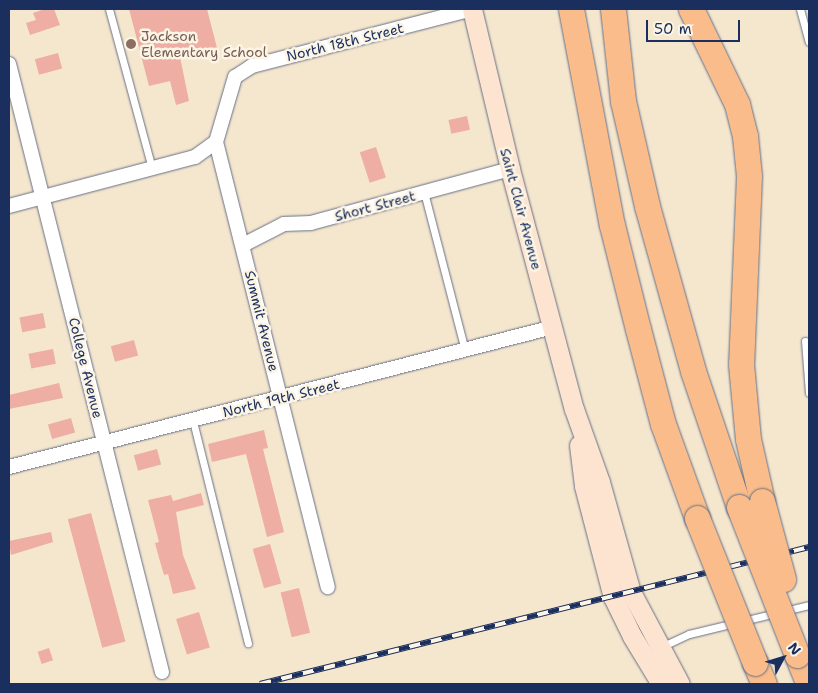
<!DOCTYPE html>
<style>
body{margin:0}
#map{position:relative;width:818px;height:693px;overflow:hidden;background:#f5e7ce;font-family:"Shantell Sans",sans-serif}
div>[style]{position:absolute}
.building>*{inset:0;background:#eeaea4;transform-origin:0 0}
.roads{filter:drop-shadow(0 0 1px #676f85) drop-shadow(0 0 1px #676f85)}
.service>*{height:7px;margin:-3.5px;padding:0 3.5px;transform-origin:3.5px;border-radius:3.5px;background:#fff}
.minor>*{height:14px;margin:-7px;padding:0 7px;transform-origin:7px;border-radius:7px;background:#fff}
.secondary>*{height:19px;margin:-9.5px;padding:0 9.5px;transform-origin:9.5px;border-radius:9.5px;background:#fde4d0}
.motorway>*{height:25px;margin:-12.5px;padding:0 12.5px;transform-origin:12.5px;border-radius:12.5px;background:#f9bc8a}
.rail>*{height:5.5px;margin-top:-2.75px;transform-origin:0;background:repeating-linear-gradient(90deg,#fcf5e5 0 11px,#1b2f5e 0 22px);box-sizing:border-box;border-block:1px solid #1b2f5e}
.bridges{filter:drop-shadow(0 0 1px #676f85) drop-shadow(0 0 1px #676f85)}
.motorway-bridge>*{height:25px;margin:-12.5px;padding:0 12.5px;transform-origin:12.5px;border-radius:12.5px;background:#f9bc8a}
.dots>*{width:14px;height:14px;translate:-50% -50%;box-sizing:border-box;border:2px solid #fcf5e5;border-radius:50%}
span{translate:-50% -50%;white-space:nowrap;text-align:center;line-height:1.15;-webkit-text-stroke:5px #fcf5e5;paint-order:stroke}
.education-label{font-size:14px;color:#785e54}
.left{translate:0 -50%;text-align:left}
.street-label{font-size:14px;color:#1b2f5e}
.frame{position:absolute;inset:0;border:10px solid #1b2f5e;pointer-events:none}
.north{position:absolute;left:758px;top:633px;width:50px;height:50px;-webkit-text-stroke:4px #fcf5e5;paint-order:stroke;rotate:51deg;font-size:14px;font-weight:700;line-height:20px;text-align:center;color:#1b2f5e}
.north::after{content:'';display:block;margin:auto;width:18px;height:22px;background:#1b2f5e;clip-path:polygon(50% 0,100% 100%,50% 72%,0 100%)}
.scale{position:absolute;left:646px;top:20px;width:94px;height:22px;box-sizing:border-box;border:2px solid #1b2f5e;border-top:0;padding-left:6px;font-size:15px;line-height:18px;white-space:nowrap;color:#1b2f5e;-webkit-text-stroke:4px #fcf5e5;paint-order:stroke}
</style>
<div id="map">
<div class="building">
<i style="clip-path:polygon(45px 9px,54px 9px,60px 25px,30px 35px,26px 23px,36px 20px,33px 13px)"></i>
<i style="clip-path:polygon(129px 9px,207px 9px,217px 48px,180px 57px,189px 101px,176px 105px,170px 81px,149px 86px)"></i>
<i style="left:58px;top:53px;width:16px;height:24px;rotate:75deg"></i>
<i style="left:467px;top:116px;width:14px;height:19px;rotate:78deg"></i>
<i style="left:376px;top:147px;width:32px;height:17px;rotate:72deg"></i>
<i style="left:43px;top:313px;width:15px;height:24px;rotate:79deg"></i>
<i style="left:134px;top:340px;width:16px;height:24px;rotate:75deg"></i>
<i style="left:53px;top:349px;width:15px;height:25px;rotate:79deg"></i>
<i style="clip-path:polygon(59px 383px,63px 398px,9px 409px,9px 395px)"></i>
<i style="left:71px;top:418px;width:15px;height:24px;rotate:74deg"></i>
<i style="clip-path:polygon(264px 430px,268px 448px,263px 449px,284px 532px,267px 537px,246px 454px,212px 462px,208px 444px)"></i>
<i style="left:157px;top:449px;width:16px;height:24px;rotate:75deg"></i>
<i style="clip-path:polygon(201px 493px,204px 505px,176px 512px,183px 555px,196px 589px,173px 594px,168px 574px,164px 575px,159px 558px,155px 543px,159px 542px,148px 500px,171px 495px,173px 501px)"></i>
<i style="left:91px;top:513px;width:133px;height:24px;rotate:75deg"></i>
<i style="clip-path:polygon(51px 532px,53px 542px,11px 555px,9px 541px)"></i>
<i style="left:270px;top:544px;width:41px;height:18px;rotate:74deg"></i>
<i style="left:299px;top:588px;width:46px;height:19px;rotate:76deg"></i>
<i style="left:199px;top:612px;width:37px;height:24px;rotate:73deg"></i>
<i style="left:49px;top:648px;width:13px;height:12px;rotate:72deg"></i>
</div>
<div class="roads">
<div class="service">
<i style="left:109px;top:9px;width:165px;rotate:74.9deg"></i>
<i style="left:800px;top:9px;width:34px;rotate:75deg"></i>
<i style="left:424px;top:192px;width:163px;rotate:75.5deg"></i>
<i style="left:805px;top:341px;width:52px;rotate:85.6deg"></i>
<i style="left:193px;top:421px;width:229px;rotate:76.1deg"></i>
<i style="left:661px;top:647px;width:31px;rotate:-25deg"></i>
<i style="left:689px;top:634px;width:123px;rotate:-13.6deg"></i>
</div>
<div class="minor">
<i style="left:9px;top:64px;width:627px;rotate:75.88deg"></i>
<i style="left:216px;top:142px;width:459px;rotate:75.9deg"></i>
<i style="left:9px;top:206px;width:192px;rotate:-14.8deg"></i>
<i style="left:195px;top:157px;width:26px;rotate:-36deg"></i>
<i style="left:216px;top:142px;width:68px;rotate:-73.7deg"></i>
<i style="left:235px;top:77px;width:20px;rotate:-33deg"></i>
<i style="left:252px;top:66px;width:227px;rotate:-14.5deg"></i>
<i style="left:243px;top:245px;width:46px;rotate:-27.1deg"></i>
<i style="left:284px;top:224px;width:27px;rotate:-2deg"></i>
<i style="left:311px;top:223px;width:206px;rotate:-15.2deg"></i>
<i style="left:9px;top:467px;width:562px;rotate:-14.43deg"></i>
</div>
<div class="secondary">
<i style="left:472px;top:9px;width:164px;rotate:76.6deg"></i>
<i style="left:510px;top:169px;width:248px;rotate:75.1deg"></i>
<i style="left:574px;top:409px;width:77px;rotate:70.4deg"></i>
<i style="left:600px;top:482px;width:114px;rotate:74.3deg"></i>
<i style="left:631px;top:592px;width:104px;rotate:62deg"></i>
<i style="left:579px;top:445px;width:41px;rotate:83deg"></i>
<i style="left:584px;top:486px;width:115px;rotate:75.4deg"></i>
<i style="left:613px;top:597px;width:43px;rotate:64deg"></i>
<i style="left:632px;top:636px;width:56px;rotate:58.9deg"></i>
</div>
<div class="motorway">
<i style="left:571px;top:9px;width:220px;rotate:79.3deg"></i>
<i style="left:612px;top:225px;width:107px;rotate:76deg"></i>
<i style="left:638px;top:329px;width:98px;rotate:75.3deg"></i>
<i style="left:663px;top:424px;width:100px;rotate:70.1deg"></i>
<i style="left:613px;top:9px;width:93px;rotate:83.8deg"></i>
<i style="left:623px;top:101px;width:108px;rotate:77.1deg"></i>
<i style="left:647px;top:206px;width:171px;rotate:74.4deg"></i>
<i style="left:693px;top:371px;width:144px;rotate:71.3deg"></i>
<i style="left:691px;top:9px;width:106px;rotate:64.2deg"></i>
<i style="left:737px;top:104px;width:33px;rotate:76deg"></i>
<i style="left:745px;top:136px;width:40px;rotate:84.3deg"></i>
<i style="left:749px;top:176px;width:188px;rotate:92.4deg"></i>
<i style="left:741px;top:364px;width:75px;rotate:84.7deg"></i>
<i style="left:748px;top:439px;width:64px;rotate:77.3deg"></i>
<i style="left:797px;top:655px;width:31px;rotate:68deg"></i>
<i style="left:755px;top:663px;width:23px;rotate:67deg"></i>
</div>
</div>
<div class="rail">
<i style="left:260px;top:684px;width:566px;rotate:-14.01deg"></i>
</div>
<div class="bridges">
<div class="motorway-bridge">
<i style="left:762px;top:501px;width:81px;rotate:74.9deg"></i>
<i style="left:739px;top:507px;width:159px;rotate:68.6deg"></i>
<i style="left:697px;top:518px;width:156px;rotate:68.2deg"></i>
</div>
</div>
<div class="dots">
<i style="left:131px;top:44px;background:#8d6e63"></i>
</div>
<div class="education-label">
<span class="left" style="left:141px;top:44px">Jackson<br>Elementary School</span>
</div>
<div class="street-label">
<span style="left:345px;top:42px;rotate:-14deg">North 18th Street</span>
<span style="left:375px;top:206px;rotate:-15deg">Short Street</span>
<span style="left:521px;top:209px;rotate:75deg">Saint Clair Avenue</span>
<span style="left:262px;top:321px;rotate:76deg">Summit Avenue</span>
<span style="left:86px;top:368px;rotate:76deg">College Avenue</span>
<span style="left:281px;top:398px;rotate:-14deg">North 19th Street</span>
</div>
<div class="frame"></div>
<div class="north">N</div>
<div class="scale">50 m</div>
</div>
